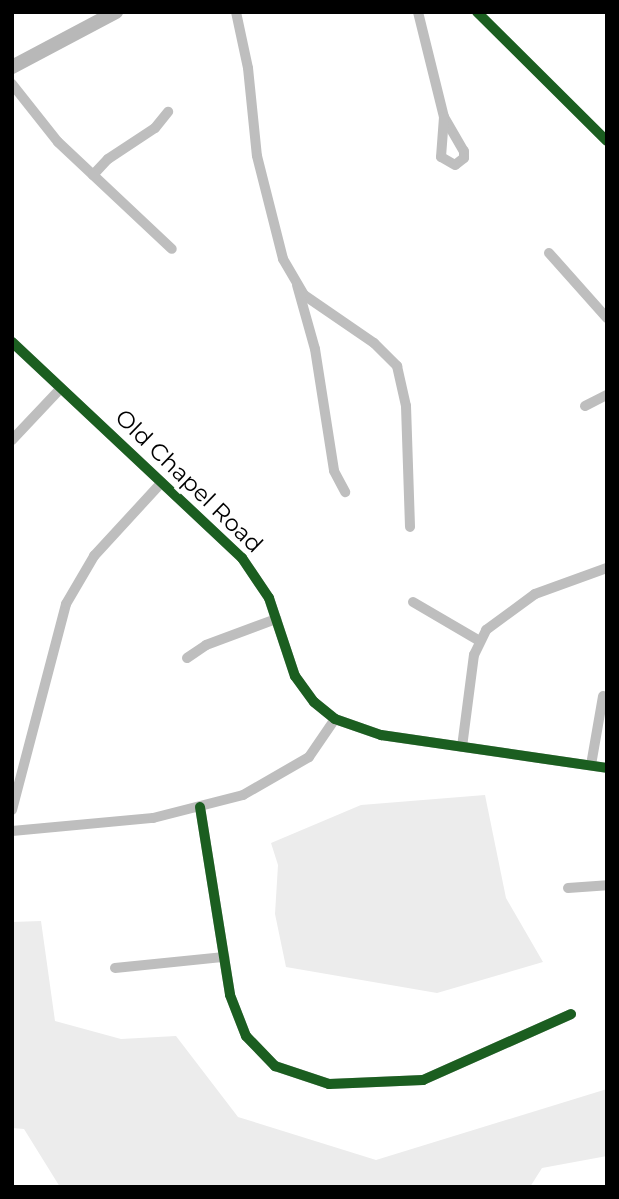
<!DOCTYPE html>
<style>
body{margin:0}
#map{position:relative;width:619px;height:1199px;overflow:hidden;background:#fff;font-family:Montserrat,sans-serif}
div>[style]{position:absolute}
.green>*{inset:0;background:#ececec}
.street>*{height:10px;margin:-5px;padding:0 5px;transform-origin:5px;border-radius:5px;background:#bebebe}
.secondary>*{height:14px;margin:-7px;padding:0 7px;transform-origin:7px;border-radius:7px;background:#b8b8b8}
.cycleway>*{height:10px;margin:-5px;padding:0 5px;transform-origin:5px;border-radius:5px;background:#1b5e20}
span{translate:-50% -50%;white-space:nowrap;text-align:center;line-height:1.15;-webkit-text-stroke:7px #fff;paint-order:stroke}
.street-label{font-size:23px;color:#000}
.frame{position:absolute;inset:0;border:14px solid #000;pointer-events:none}
</style>
<div id="map">
<div class="green">
<i style="clip-path:polygon(485px 795px,506px 898px,543px 962px,437px 993px,286px 967px,275px 914px,278px 865px,271px 843px,361px 805px)"></i>
<i style="clip-path:polygon(41px 921px,55px 1021px,121px 1039px,176px 1036px,238px 1117px,376px 1160px,607px 1089px,607px 1156px,542px 1168px,530px 1187px,60px 1187px,24px 1129px,12px 1128px,12px 922px)"></i>
</div>
<div class="street">
<i style="left:236px;top:12px;width:57px;rotate:77.9deg"></i>
<i style="left:248px;top:68px;width:88px;rotate:84.2deg"></i>
<i style="left:257px;top:156px;width:106px;rotate:75.8deg"></i>
<i style="left:283px;top:259px;width:42px;rotate:59.7deg"></i>
<i style="left:304px;top:295px;width:85px;rotate:34.4deg"></i>
<i style="left:374px;top:343px;width:33px;rotate:45deg"></i>
<i style="left:397px;top:366px;width:41px;rotate:77.3deg"></i>
<i style="left:406px;top:406px;width:121px;rotate:88.1deg"></i>
<i style="left:418px;top:12px;width:108px;rotate:76.1deg"></i>
<i style="left:12px;top:84px;width:74px;rotate:51.6deg"></i>
<i style="left:58px;top:142px;width:156px;rotate:43.2deg"></i>
<i style="left:444px;top:117px;width:39px;rotate:60deg"></i>
<i style="left:464px;top:151px;width:7px;rotate:90deg"></i>
<i style="left:464px;top:158px;width:11px;rotate:142deg"></i>
<i style="left:455px;top:165px;width:16px;rotate:-150deg"></i>
<i style="left:441px;top:157px;width:40px;rotate:-85.7deg"></i>
<i style="left:93px;top:175px;width:22px;rotate:-47deg"></i>
<i style="left:108px;top:159px;width:56px;rotate:-33.4deg"></i>
<i style="left:155px;top:128px;width:21px;rotate:-51deg"></i>
<i style="left:549px;top:253px;width:87px;rotate:48.3deg"></i>
<i style="left:297px;top:285px;width:66px;rotate:74.3deg"></i>
<i style="left:315px;top:349px;width:123px;rotate:81.1deg"></i>
<i style="left:334px;top:471px;width:24px;rotate:62deg"></i>
<i style="left:12px;top:342px;width:316px;rotate:43.2deg"></i>
<i style="left:242px;top:558px;width:48px;rotate:56deg"></i>
<i style="left:269px;top:598px;width:82px;rotate:71.6deg"></i>
<i style="left:295px;top:676px;width:32px;rotate:54deg"></i>
<i style="left:314px;top:702px;width:27px;rotate:39deg"></i>
<i style="left:335px;top:719px;width:49px;rotate:19.2deg"></i>
<i style="left:381px;top:735px;width:228px;rotate:8.3deg"></i>
<i style="left:585px;top:406px;width:25px;rotate:-27deg"></i>
<i style="left:12px;top:440px;width:71px;rotate:-46.7deg"></i>
<i style="left:413px;top:602px;width:75px;rotate:30.3deg"></i>
<i style="left:187px;top:658px;width:23px;rotate:-34deg"></i>
<i style="left:206px;top:645px;width:75px;rotate:-20.4deg"></i>
<i style="left:462px;top:747px;width:93px;rotate:-82.6deg"></i>
<i style="left:474px;top:655px;width:28px;rotate:-64deg"></i>
<i style="left:486px;top:630px;width:61px;rotate:-36.3deg"></i>
<i style="left:535px;top:594px;width:77px;rotate:-19.9deg"></i>
<i style="left:591px;top:765px;width:70px;rotate:-80.1deg"></i>
<i style="left:200px;top:807px;width:190px;rotate:80.9deg"></i>
<i style="left:230px;top:995px;width:44px;rotate:68.7deg"></i>
<i style="left:246px;top:1036px;width:42px;rotate:46deg"></i>
<i style="left:275px;top:1066px;width:57px;rotate:18.4deg"></i>
<i style="left:329px;top:1084px;width:94px;rotate:-2.4deg"></i>
<i style="left:423px;top:1080px;width:162px;rotate:-24deg"></i>
<i style="left:12px;top:810px;width:213px;rotate:-75.3deg"></i>
<i style="left:66px;top:604px;width:56px;rotate:-59.7deg"></i>
<i style="left:94px;top:556px;width:100px;rotate:-47.4deg"></i>
<i style="left:12px;top:831px;width:142px;rotate:-5.3deg"></i>
<i style="left:153px;top:818px;width:93px;rotate:-14.3deg"></i>
<i style="left:243px;top:795px;width:76px;rotate:-29.9deg"></i>
<i style="left:309px;top:757px;width:46px;rotate:-55.6deg"></i>
<i style="left:568px;top:888px;width:39px;rotate:-4deg"></i>
<i style="left:115px;top:968px;width:110px;rotate:-5.8deg"></i>
</div>
<div class="secondary">
<i style="left:12px;top:67px;width:118px;rotate:-27.9deg"></i>
</div>
<div class="cycleway">
<i style="left:477px;top:12px;width:183px;rotate:44.8deg"></i>
<i style="left:12px;top:342px;width:316px;rotate:43.2deg"></i>
<i style="left:242px;top:558px;width:48px;rotate:56deg"></i>
<i style="left:269px;top:598px;width:82px;rotate:71.6deg"></i>
<i style="left:295px;top:676px;width:32px;rotate:54deg"></i>
<i style="left:314px;top:702px;width:27px;rotate:39deg"></i>
<i style="left:335px;top:719px;width:49px;rotate:19.2deg"></i>
<i style="left:381px;top:735px;width:228px;rotate:8.3deg"></i>
<i style="left:200px;top:807px;width:190px;rotate:80.9deg"></i>
<i style="left:230px;top:995px;width:44px;rotate:68.7deg"></i>
<i style="left:246px;top:1036px;width:42px;rotate:46deg"></i>
<i style="left:275px;top:1066px;width:57px;rotate:18.4deg"></i>
<i style="left:329px;top:1084px;width:94px;rotate:-2.4deg"></i>
<i style="left:423px;top:1080px;width:162px;rotate:-24deg"></i>
</div>
<div class="street-label">
<span style="left:189px;top:481px;rotate:44deg">Old Chapel Road</span>
</div>
<div class="frame"></div>
</div>
